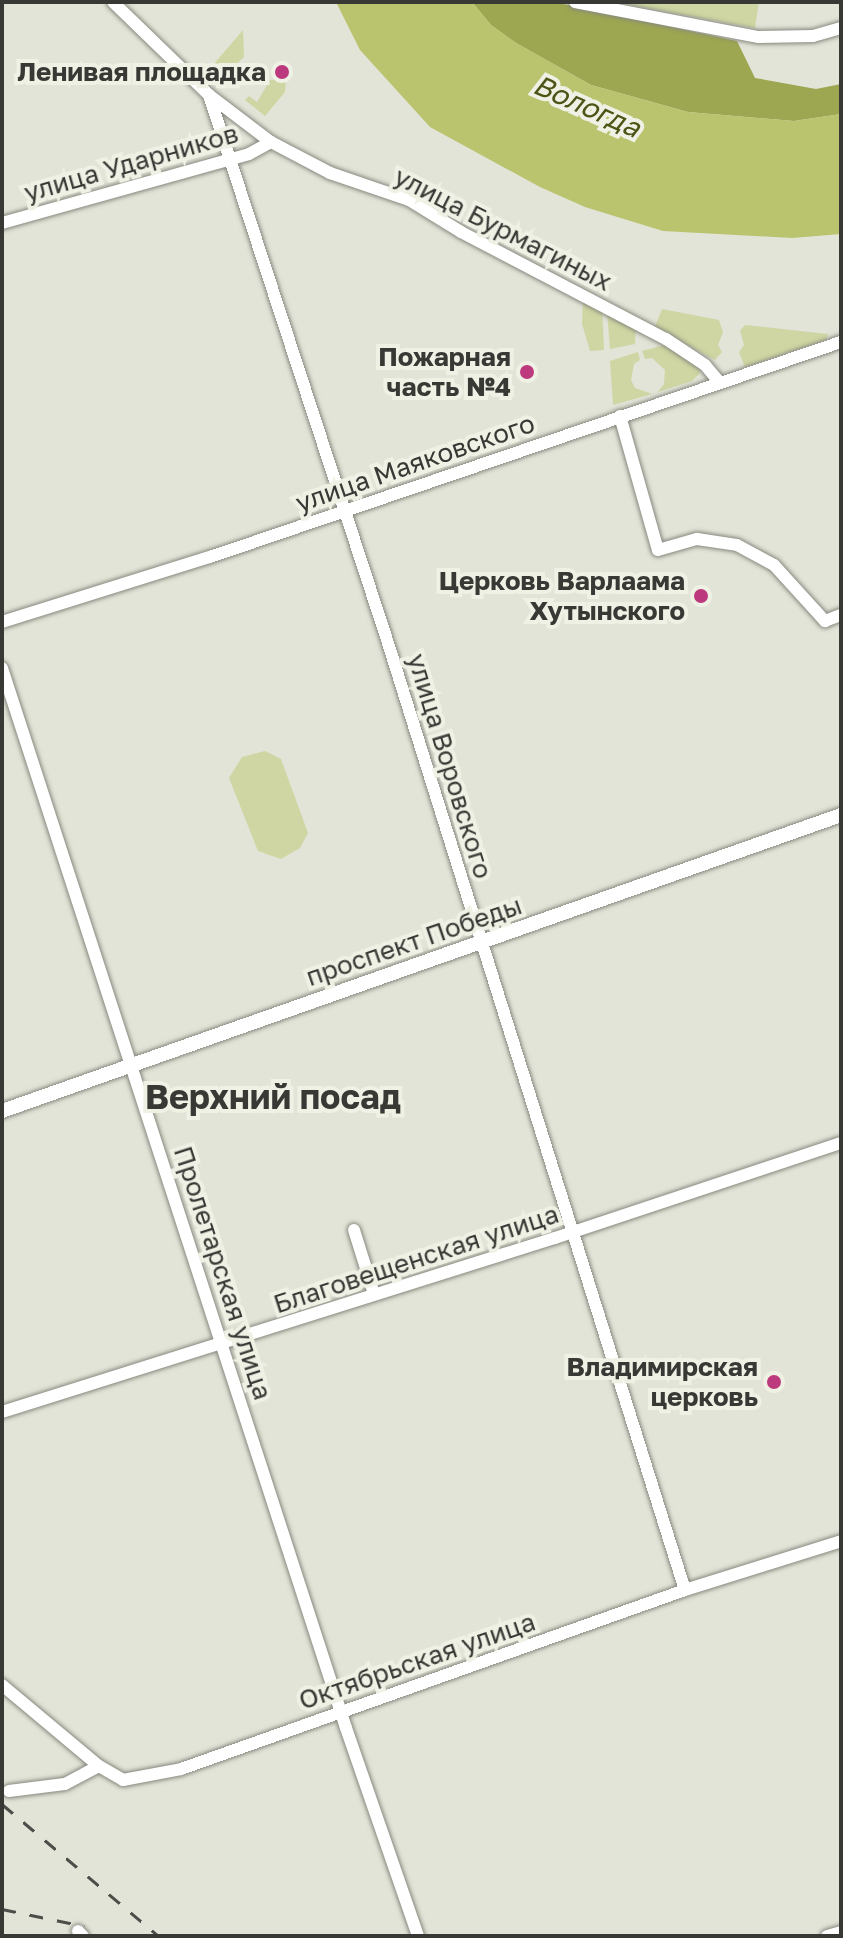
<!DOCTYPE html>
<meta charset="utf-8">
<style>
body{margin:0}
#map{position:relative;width:843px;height:1938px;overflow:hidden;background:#e2e4d8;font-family:"Golos Text",sans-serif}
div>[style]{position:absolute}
.green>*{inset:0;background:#cfd6a3}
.forest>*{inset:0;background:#9da651}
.water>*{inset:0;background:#bac36e}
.roads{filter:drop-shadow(0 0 2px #88897f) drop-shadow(0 0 2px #88897f)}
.minor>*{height:12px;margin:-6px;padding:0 6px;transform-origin:6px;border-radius:6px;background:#fff}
.major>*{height:14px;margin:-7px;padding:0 7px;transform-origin:7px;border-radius:7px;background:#fff}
.rail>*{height:3px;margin-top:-1.5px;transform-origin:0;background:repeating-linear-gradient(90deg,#4d4e49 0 14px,transparent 0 28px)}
.dots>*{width:22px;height:22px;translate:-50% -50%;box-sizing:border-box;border:4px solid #eff1e5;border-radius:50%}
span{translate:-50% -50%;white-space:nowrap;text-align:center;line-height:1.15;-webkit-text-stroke:8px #eff1e5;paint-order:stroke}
.poi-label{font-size:26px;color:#383935;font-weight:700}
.right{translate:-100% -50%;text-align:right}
.street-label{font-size:26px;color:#383935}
.water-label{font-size:28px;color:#4e5415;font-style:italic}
.district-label{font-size:34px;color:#383935;font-weight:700}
.frame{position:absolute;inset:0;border:4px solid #383935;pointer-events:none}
</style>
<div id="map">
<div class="green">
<i style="clip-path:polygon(614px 2px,759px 2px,755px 28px)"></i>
<i style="clip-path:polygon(243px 30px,244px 57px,224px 76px,230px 82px,226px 87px,207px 72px)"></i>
<i style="clip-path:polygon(286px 78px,285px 92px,265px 116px,245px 100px,249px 96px,257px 102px,270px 80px)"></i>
<i style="clip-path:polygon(583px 299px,602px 308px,604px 350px,590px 351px,582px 324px)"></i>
<i style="clip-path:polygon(662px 309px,719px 320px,723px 332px,718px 345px,722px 352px,715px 360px,655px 327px)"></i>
<i style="clip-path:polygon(607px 311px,636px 326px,635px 344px,610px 349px)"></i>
<i style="clip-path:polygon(745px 325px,828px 334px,826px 340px,745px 367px,739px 352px,744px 345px,740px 331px)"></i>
<i style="clip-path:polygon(668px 344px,698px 366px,700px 373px,692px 381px,658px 392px,664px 384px,665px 370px,652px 358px,645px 359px,642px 351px)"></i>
<i style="clip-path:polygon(638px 352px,640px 360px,634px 364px,631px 380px,635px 388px,652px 394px,613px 405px,610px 361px)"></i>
<i style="clip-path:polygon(265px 751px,281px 759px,308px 833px,300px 848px,281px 859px,258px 851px,229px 778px,242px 757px)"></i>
</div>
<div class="forest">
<i style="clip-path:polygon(472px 2px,554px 2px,737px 41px,755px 78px,816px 89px,841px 84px,841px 114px,794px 121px,688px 112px,591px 85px,516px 43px,491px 25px)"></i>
</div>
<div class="water">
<i style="clip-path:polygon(336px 2px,472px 2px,491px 25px,516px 43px,591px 85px,688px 112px,794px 121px,841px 114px,841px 234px,792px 238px,663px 231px,585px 207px,540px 187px,430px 127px,360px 50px)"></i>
</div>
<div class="roads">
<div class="minor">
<i style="left:113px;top:2px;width:134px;rotate:44.1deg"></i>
<i style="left:209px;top:95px;width:78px;rotate:37.2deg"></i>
<i style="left:271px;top:142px;width:67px;rotate:27.7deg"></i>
<i style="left:330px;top:173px;width:83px;rotate:18.9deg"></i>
<i style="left:409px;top:200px;width:61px;rotate:31.6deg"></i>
<i style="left:461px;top:232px;width:231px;rotate:27.6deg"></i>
<i style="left:666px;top:339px;width:47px;rotate:33.7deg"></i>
<i style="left:705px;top:365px;width:23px;rotate:50deg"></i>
<i style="left:575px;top:2px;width:187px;rotate:10.8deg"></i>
<i style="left:759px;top:37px;width:54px;rotate:-1.1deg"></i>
<i style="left:813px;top:36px;width:29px;rotate:-16deg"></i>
<i style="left:209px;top:95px;width:576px;rotate:71.91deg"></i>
<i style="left:388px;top:643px;width:992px;rotate:72.59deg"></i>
<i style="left:2px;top:223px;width:256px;rotate:-15.6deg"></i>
<i style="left:249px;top:154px;width:25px;rotate:-29deg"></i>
<i style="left:620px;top:416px;width:139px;rotate:74.2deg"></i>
<i style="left:658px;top:550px;width:41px;rotate:-15.8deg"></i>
<i style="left:697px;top:539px;width:40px;rotate:8.5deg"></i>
<i style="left:737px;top:545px;width:42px;rotate:28.4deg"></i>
<i style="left:774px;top:565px;width:76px;rotate:47.7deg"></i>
<i style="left:825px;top:621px;width:17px;rotate:-21deg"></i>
<i style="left:2px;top:622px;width:218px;rotate:-17.4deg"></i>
<i style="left:210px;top:557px;width:667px;rotate:-18.82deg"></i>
<i style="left:2px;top:668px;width:1114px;rotate:72.02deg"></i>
<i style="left:346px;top:1728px;width:220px;rotate:70.9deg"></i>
<i style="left:354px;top:1230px;width:67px;rotate:72.6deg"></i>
<i style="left:2px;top:1412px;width:580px;rotate:-17.47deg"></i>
<i style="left:555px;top:1238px;width:301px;rotate:-18.4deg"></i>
<i style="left:2px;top:1685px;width:126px;rotate:39.9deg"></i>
<i style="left:9px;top:1791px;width:56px;rotate:-7.1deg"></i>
<i style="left:65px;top:1784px;width:38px;rotate:-28deg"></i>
<i style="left:99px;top:1766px;width:28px;rotate:30deg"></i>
<i style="left:123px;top:1780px;width:59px;rotate:-10.7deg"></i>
<i style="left:181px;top:1769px;width:535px;rotate:-19.55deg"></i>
<i style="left:685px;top:1590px;width:164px;rotate:-17.4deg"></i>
<i style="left:78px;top:1931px;width:7px;rotate:45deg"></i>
<i style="left:827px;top:1936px;width:15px;rotate:-16deg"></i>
</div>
<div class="major">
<i style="left:2px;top:1111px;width:890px;rotate:-19.43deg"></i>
</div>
</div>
<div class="rail">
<i style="left:2px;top:1804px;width:205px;rotate:40.1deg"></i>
<i style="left:2px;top:1909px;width:84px;rotate:11.7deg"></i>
</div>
<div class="dots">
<i style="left:282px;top:72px;background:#bd397d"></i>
<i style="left:527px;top:372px;background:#bd397d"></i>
<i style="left:701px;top:596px;background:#bd397d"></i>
<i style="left:774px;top:1382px;background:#bd397d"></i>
</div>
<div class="poi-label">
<span class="right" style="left:266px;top:72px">Ленивая площадка</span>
<span class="right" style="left:511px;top:372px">Пожарная<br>часть №4</span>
<span class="right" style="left:685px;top:596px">Церковь Варлаама<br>Хутынского</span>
<span class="right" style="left:758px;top:1382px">Владимирская<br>церковь</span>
</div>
<div class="street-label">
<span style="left:131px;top:163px;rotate:-16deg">улица Ударников</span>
<span style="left:503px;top:229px;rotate:27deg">улица Бурмагиных</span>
<span style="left:415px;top:463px;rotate:-19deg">улица Маяковского</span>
<span style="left:450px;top:766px;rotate:73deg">улица Воровского</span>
<span style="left:414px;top:941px;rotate:-19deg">проспект Победы</span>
<span style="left:416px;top:1259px;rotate:-18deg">Благовещенская улица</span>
<span style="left:223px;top:1273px;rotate:72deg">Пролетарская улица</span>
<span style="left:417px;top:1661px;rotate:-19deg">Октябрьская улица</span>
</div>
<div class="water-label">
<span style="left:587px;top:106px;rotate:24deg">Вологда</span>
</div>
<div class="district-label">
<span style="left:273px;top:1097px">Верхний посад</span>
</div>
<div class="frame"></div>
</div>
